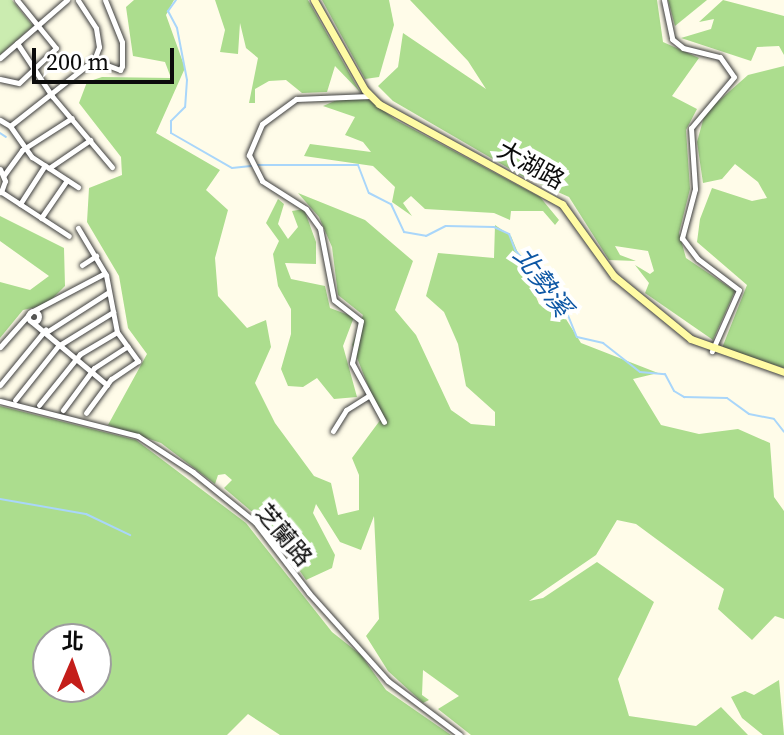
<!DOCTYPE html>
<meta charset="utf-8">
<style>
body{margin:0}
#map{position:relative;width:784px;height:735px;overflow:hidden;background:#fffce9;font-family:"Source Serif 4","Noto Sans TC",serif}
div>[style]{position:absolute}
.green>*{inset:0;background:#cbecb0}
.forest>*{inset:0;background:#acdd8e}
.stream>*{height:2px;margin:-1px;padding:0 1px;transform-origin:1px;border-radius:1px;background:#a9d6fa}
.roads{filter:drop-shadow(0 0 2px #3e3e3e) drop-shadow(0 0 2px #3e3e3e)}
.street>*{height:5px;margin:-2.5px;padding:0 2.5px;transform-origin:2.5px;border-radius:2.5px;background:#fff}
.street>.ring{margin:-2.5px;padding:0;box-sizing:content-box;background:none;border:5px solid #fff;border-radius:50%}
.secondary>*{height:7px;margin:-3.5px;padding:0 3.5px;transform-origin:3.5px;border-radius:3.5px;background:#fffba4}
span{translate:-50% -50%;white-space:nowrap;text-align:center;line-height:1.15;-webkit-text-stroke:8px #fff;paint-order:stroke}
.street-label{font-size:24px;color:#0b0b0b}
.water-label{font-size:26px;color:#0d57a4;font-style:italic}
.north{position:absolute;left:32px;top:623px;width:80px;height:80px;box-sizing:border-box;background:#fff;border:2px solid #9d9d9d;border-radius:50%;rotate:2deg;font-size:22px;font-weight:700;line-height:32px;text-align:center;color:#0b0b0b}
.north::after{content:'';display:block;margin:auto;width:28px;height:36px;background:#c41e1a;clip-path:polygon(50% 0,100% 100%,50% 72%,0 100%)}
.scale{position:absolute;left:32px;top:48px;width:142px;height:36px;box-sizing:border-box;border:4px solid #0b0b0b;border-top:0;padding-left:10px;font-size:24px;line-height:28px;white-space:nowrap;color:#0b0b0b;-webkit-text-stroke:6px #fff;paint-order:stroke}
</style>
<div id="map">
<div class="green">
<i style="clip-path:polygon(0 0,12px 0,33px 26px,0 55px)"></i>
</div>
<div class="forest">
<i style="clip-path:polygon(134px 0,174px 0,166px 15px,185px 68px,156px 133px,220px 170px,206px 190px,228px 210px,215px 258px,218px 296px,247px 328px,266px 320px,271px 347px,255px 383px,275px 423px,314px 476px,331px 483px,338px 515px,359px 510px,359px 475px,352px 458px,381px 419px,352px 345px,363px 315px,338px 295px,332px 247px,319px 217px,298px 193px,365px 220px,413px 261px,395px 310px,416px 335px,451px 410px,471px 424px,495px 426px,495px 412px,466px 386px,458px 344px,444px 312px,426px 296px,438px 253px,494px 258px,495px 225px,511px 236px,539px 304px,559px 308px,581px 343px,658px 373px,633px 379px,661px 425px,699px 434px,738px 429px,770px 443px,774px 497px,784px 511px,784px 619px,775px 616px,752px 640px,718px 609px,724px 589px,636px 524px,617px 520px,596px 555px,529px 601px,543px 598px,597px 562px,654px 602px,618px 679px,629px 716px,696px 726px,721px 707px,748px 735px,471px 735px,438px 709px,459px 696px,423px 670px,422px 695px,429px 700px,423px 703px,388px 671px,366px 636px,379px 619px,374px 516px,361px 550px,340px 542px,316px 504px,313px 513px,335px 555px,332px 568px,306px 580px,270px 527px,224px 488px,232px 480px,225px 474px,218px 475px,215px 484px,161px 443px,108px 425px,147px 354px,128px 328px,119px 276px,87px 222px,89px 188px,122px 175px,121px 157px,79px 103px,87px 82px,102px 77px,171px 78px,165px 62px,133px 56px,126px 7px)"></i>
<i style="clip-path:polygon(215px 0,308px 0,360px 92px,335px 66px,327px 92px,302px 93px,286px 80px,269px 81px,255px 89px,255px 103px,249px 103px,258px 58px,246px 48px,240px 23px,238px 54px,220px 52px,225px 30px)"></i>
<i style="clip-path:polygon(322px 0,389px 0,394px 25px,379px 77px,365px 79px)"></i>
<i style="clip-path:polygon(410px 0,657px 0,663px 42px,699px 58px,672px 96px,697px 109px,686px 130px,690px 189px,679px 233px,686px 258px,735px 291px,713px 340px,645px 293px,649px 283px,635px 265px,650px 274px,654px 271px,648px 251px,615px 246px,620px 255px,636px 261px,609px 260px,569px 197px,522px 176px,393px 101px,378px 86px,398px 67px,403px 33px,486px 89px,468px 61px)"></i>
<i style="clip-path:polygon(668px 0,707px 0,675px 26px)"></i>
<i style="clip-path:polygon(723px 0,784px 16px,784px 55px,779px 46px,757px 47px,751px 61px,681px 38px,711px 29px,714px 19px,699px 22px)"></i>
<i style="clip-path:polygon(784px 66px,784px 368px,722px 348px,747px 285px,697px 242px,700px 219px,712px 188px,752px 201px,767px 198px,758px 182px,735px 164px,722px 179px,703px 183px,697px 142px,705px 113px,748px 75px)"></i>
<i style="clip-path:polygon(344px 97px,369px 100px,396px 120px,540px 197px,559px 220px,555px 225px,543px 211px,511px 211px,510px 220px,494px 213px,425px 209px,411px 196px,403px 203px,412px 216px,392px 202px,395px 187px,373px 166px,304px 156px,310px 144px,371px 152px,363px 142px,345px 135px,355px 117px,323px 106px)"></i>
<i style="clip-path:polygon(278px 199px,284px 204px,278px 224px,288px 239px,298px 227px,292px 211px,304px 209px,316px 242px,316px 264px,285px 263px,291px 279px,325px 286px,330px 308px,354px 317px,343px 346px,357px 397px,334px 399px,317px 378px,303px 387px,288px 386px,281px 369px,291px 334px,291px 309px,278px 286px,273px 254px,279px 241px,266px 223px)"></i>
<i style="clip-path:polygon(0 216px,64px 248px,65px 286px,46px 305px,23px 310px,0 338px,0 282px,30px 290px,49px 276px,0 241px)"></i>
<i style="clip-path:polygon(evenodd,0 406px,136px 440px,152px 452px,246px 523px,332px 632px,361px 655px,386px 690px,451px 735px,280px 735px,248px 714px,227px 735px,0 735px,0 406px,48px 639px,96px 639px,96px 687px,48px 687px,48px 639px)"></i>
<i style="clip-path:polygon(779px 680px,784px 735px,763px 735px,742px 718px,731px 697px,745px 691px,754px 695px)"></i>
</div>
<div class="stream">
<i style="left:176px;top:0;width:14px;rotate:126deg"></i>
<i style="left:168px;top:11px;width:19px;rotate:62deg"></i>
<i style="left:177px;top:28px;width:53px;rotate:79.1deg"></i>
<i style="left:187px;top:80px;width:27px;rotate:94deg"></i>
<i style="left:185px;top:107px;width:20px;rotate:135deg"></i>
<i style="left:171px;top:121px;width:12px;rotate:90deg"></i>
<i style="left:171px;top:133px;width:70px;rotate:29.8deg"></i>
<i style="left:232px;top:168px;width:19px;rotate:-6deg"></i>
<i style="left:0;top:133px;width:7px;rotate:34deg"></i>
<i style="left:258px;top:165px;width:100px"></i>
<i style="left:358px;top:165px;width:30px;rotate:69deg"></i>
<i style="left:369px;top:193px;width:25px;rotate:27deg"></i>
<i style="left:391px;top:204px;width:31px;rotate:65deg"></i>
<i style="left:404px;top:232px;width:22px;rotate:10deg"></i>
<i style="left:426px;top:236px;width:22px;rotate:-27deg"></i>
<i style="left:446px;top:226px;width:48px;rotate:1.2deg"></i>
<i style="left:494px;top:227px;width:17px;rotate:25deg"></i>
<i style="left:509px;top:234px;width:17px;rotate:69deg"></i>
<i style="left:515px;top:250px;width:53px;rotate:48.8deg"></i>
<i style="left:550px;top:290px;width:13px;rotate:77deg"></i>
<i style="left:553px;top:303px;width:13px;rotate:23deg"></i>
<i style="left:565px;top:308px;width:31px;rotate:68deg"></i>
<i style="left:577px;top:337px;width:27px;rotate:13deg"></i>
<i style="left:603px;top:343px;width:47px;rotate:38.1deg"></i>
<i style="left:640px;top:372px;width:25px;rotate:5deg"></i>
<i style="left:665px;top:374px;width:19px;rotate:62deg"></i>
<i style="left:674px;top:391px;width:12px;rotate:31deg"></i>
<i style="left:684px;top:397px;width:43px;rotate:1.3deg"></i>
<i style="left:727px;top:398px;width:27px;rotate:36deg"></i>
<i style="left:749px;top:414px;width:25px;rotate:11deg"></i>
<i style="left:774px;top:419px;width:16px;rotate:52deg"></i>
<i style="left:0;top:499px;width:87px;rotate:9.9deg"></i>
<i style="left:86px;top:514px;width:49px;rotate:25.5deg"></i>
</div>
<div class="roads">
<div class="street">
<i style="left:664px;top:0;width:40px;rotate:78deg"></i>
<i style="left:672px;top:39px;width:14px;rotate:39deg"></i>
<i style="left:683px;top:48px;width:38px;rotate:14deg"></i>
<i style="left:720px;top:57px;width:24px;rotate:55deg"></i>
<i style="left:734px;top:77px;width:67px;rotate:130.1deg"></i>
<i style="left:691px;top:128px;width:61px;rotate:86.2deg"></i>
<i style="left:695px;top:189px;width:51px;rotate:104.9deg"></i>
<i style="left:682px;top:238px;width:26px;rotate:53deg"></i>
<i style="left:698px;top:259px;width:51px;rotate:37.1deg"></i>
<i style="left:739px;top:290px;width:67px;rotate:113.9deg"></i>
<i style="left:17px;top:43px;width:64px;rotate:56.6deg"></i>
<i style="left:52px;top:96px;width:93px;rotate:49.8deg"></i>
<i style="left:0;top:58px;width:89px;rotate:-40.9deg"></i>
<i style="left:94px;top:60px;width:28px;rotate:21deg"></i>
<i style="left:120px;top:70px;width:4px;rotate:-63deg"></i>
<i style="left:122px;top:66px;width:24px;rotate:-90deg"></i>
<i style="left:122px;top:42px;width:45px;rotate:-112deg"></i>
<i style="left:0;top:79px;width:19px;rotate:12deg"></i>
<i style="left:19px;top:83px;width:51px;rotate:-43.4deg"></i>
<i style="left:56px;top:48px;width:62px;rotate:-129.1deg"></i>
<i style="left:370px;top:96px;width:74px;rotate:177.7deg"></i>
<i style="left:296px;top:99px;width:42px;rotate:143.7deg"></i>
<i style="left:262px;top:124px;width:34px;rotate:113deg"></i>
<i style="left:249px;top:155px;width:29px;rotate:63deg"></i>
<i style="left:262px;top:181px;width:52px;rotate:32.5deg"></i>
<i style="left:306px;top:209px;width:24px;rotate:54deg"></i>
<i style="left:320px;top:228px;width:73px;rotate:79deg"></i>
<i style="left:334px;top:300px;width:34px;rotate:38deg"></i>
<i style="left:361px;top:321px;width:43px;rotate:102.1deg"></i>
<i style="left:352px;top:363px;width:67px;rotate:61.5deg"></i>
<i style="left:0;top:120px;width:12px;rotate:31deg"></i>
<i style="left:10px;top:126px;width:107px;rotate:-38.2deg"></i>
<i style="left:94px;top:60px;width:14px;rotate:-69deg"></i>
<i style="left:99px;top:47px;width:19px;rotate:-99deg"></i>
<i style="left:96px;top:28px;width:33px;rotate:-123deg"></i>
<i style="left:10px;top:126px;width:38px;rotate:55deg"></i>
<i style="left:32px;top:157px;width:55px;rotate:33.1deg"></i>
<i style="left:49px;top:168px;width:50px;rotate:-34.3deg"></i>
<i style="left:0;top:169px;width:13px;rotate:67deg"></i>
<i style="left:5px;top:181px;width:12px;rotate:110deg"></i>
<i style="left:4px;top:175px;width:31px;rotate:-54deg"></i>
<i style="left:22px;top:150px;width:59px;rotate:-32.6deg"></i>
<i style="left:0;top:191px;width:82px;rotate:33.1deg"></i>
<i style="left:20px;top:204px;width:46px;rotate:-57.3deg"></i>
<i style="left:41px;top:218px;width:46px;rotate:-55.6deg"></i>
<i style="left:78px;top:228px;width:55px;rotate:59.2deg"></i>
<i style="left:106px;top:275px;width:58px;rotate:79.1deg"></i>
<i style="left:117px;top:332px;width:36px;rotate:54deg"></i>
<i style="left:138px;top:361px;width:32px;rotate:146deg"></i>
<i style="left:111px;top:379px;width:42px;rotate:126.3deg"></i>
<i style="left:82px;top:265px;width:17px;rotate:-33deg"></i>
<i style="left:33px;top:311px;width:81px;rotate:-27.8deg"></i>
<i class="ring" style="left:28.5px;top:311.5px;width:6px;height:6px"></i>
<i style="left:32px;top:322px;width:98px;rotate:40deg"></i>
<i style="left:48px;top:331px;width:72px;rotate:-32.6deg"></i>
<i style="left:0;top:347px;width:47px;rotate:-48.5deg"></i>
<i style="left:0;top:385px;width:72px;rotate:-50.6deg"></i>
<i style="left:15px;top:400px;width:69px;rotate:-51.5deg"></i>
<i style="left:58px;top:346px;width:65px;rotate:-31.7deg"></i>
<i style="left:0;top:401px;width:142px;rotate:14.2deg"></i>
<i style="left:138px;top:436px;width:66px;rotate:33.2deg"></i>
<i style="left:193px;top:472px;width:80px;rotate:38.9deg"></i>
<i style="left:255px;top:522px;width:89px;rotate:52.7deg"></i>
<i style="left:309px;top:593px;width:118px;rotate:48.1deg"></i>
<i style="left:388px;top:681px;width:90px;rotate:36.9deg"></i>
<i style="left:39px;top:405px;width:65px;rotate:-51.2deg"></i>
<i style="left:80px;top:354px;width:43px;rotate:-30.7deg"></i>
<i style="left:63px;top:410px;width:52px;rotate:-53.6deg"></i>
<i style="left:94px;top:368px;width:40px;rotate:-32.9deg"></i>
<i style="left:333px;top:431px;width:25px;rotate:-58deg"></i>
<i style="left:346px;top:410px;width:26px;rotate:-32deg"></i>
</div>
<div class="secondary">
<i style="left:314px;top:0;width:103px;rotate:60.5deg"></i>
<i style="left:365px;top:90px;width:20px;rotate:45deg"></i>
<i style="left:379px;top:104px;width:209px;rotate:28.7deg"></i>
<i style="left:562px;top:204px;width:89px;rotate:54.2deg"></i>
<i style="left:614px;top:276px;width:99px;rotate:39.3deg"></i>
<i style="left:691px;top:339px;width:99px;rotate:19.5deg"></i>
</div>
</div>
<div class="street-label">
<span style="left:531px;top:165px;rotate:29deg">大湖路</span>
<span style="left:284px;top:535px;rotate:50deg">芝蘭路</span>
</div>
<div class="water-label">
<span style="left:542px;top:282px;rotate:54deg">北勢溪</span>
</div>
<div class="north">北</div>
<div class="scale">200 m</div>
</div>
